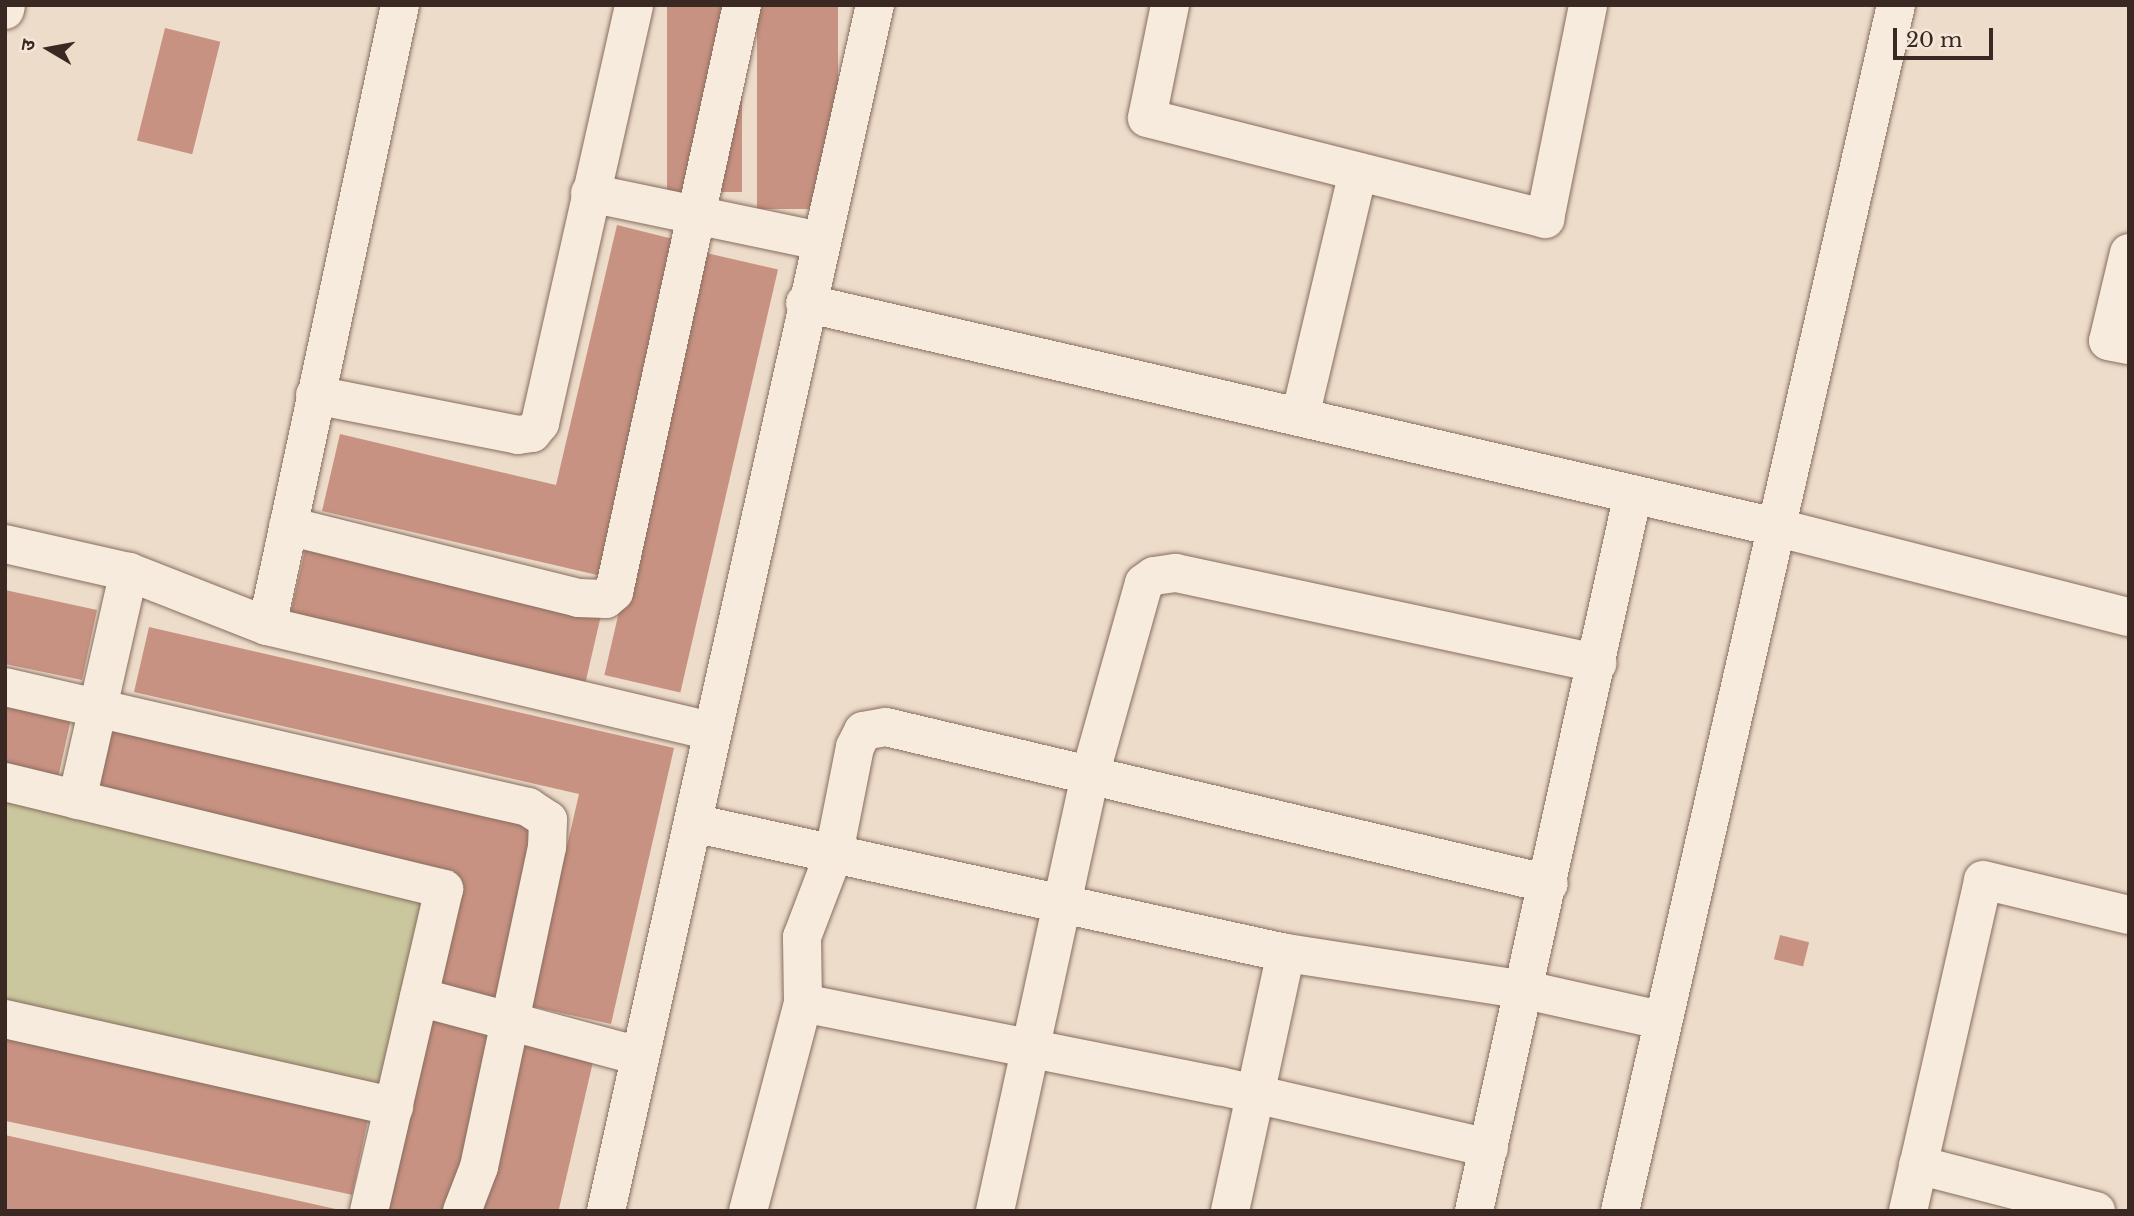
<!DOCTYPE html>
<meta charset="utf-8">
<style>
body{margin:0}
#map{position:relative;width:2134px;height:1216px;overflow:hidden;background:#eddcca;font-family:"Libre Baskerville","Noto Sans Devanagari",serif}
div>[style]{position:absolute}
.green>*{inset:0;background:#cac79e}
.building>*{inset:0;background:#c89282;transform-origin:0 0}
.roads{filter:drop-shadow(0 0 2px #886d5f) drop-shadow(0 0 2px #886d5f)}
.minor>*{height:38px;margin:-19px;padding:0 19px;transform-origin:19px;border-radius:19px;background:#f7ebdd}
.tertiary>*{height:38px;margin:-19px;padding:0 19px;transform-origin:19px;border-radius:19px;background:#f7ebdd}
span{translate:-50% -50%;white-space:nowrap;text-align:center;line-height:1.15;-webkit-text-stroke:7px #f4e7d9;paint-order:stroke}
.frame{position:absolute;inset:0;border:7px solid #3a2922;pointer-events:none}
.north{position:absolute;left:14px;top:14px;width:70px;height:70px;-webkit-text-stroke:5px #f4e7d9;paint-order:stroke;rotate:280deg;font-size:19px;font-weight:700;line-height:28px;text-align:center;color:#3a2922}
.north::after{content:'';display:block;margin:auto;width:24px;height:32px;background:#3a2922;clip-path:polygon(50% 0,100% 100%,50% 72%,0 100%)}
.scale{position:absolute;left:1893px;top:28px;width:100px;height:32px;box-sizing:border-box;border:4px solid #3a2922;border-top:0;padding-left:9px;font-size:21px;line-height:24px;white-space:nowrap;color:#3a2922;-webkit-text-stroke:5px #f4e7d9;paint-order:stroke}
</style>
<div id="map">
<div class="green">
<i style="clip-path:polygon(7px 796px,426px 903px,386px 1095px,5px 1008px)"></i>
</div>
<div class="building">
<i style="left:667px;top:5px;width:75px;height:187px"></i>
<i style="left:757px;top:5px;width:81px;height:204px"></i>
<i style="left:165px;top:28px;width:57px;height:116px;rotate:14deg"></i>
<i style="clip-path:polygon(617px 225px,689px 243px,610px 578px,322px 511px,340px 434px,556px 485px)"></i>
<i style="left:702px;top:252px;width:78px;height:434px;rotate:13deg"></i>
<i style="left:306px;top:546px;width:303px;height:73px;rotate:13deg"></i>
<i style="clip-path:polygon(5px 590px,97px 610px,82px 680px,5px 664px)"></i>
<i style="clip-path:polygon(149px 627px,674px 748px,611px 1024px,530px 1006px,579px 794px,134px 692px)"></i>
<i style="clip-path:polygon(5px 695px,73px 710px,58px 778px,5px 766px)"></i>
<i style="clip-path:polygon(107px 722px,539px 817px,497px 1007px,428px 992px,454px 871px,92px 791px)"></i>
<i style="left:1780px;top:935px;width:30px;height:25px;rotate:14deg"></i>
<i style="left:421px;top:1016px;width:78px;height:200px;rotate:13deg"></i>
<i style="left:5px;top:1033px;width:373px;height:86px;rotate:12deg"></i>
<i style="left:524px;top:1036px;width:73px;height:180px;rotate:13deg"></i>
<i style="clip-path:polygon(5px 1135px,340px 1210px,340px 1211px,5px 1211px)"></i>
</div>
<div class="roads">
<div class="minor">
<i style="left:1170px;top:5px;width:115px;rotate:101.5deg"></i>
<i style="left:1147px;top:118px;width:411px;rotate:14.2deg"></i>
<i style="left:1545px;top:219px;width:218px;rotate:-78.6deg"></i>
<i style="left:5px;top:10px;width:5px;rotate:-79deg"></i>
<i style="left:590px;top:193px;width:235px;rotate:11.8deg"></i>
<i style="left:2129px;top:253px;width:90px;rotate:103.4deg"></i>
<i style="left:2108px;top:341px;width:21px;rotate:11deg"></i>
<i style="left:805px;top:303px;width:996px;rotate:13deg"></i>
<i style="left:1775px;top:527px;width:365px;rotate:14.3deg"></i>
<i style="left:315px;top:395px;width:207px;rotate:11.1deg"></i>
<i style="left:518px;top:435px;width:14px;rotate:-8deg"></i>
<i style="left:532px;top:433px;width:13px;rotate:-51deg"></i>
<i style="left:540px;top:423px;width:428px;rotate:-77.3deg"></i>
<i style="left:1300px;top:417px;width:252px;rotate:-76.7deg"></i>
<i style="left:288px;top:526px;width:299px;rotate:13.9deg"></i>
<i style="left:578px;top:598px;width:28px;rotate:2deg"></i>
<i style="left:606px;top:599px;width:11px;rotate:-41deg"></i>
<i style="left:614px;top:592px;width:601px;rotate:-77.7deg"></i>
<i style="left:5px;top:544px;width:127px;rotate:12.7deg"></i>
<i style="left:129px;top:572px;width:148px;rotate:21.4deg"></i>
<i style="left:267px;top:626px;width:457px;rotate:13.3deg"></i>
<i style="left:267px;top:626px;width:635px;rotate:-77.91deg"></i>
<i style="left:5px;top:687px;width:537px;rotate:12.92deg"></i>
<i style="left:528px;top:807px;width:24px;rotate:33deg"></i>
<i style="left:548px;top:820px;width:27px;rotate:92deg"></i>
<i style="left:547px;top:847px;width:327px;rotate:102deg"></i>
<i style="left:479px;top:1167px;width:47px;rotate:111.1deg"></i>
<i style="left:5px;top:782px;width:452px;rotate:13.7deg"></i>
<i style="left:444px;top:889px;width:331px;rotate:103.1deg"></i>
<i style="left:77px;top:800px;width:234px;rotate:-77.2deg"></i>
<i style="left:693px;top:823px;width:607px;rotate:12.37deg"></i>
<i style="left:1286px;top:953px;width:243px;rotate:8.8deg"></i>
<i style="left:1526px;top:990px;width:137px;rotate:12.6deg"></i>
<i style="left:419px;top:997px;width:228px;rotate:15deg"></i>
<i style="left:803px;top:1003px;width:425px;rotate:11.3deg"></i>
<i style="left:1220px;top:1086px;width:276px;rotate:13deg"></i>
<i style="left:5px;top:1019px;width:399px;rotate:12.7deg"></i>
<i style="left:1918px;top:1165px;width:184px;rotate:14.5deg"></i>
<i style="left:748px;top:1211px;width:215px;rotate:-75.2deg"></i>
<i style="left:803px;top:1003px;width:66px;rotate:-90.9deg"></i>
<i style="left:802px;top:937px;width:90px;rotate:-69.1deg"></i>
<i style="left:834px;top:853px;width:108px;rotate:-78.8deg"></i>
<i style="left:855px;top:747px;width:18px;rotate:-63deg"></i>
<i style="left:863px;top:731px;width:23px;rotate:-10deg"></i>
<i style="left:886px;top:727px;width:681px;rotate:13.32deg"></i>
<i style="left:995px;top:1211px;width:446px;rotate:-77.7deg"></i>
<i style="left:1090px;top:775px;width:199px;rotate:-74.3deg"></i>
<i style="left:1144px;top:583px;width:12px;rotate:-35deg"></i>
<i style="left:1154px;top:576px;width:22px;rotate:-8deg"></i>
<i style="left:1176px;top:573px;width:431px;rotate:12.1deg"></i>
<i style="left:1230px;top:1211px;width:264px;rotate:-77.8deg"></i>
<i style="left:1474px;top:1211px;width:734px;rotate:-77.5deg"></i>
<i style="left:1908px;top:1211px;width:339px;rotate:-77.2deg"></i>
<i style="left:1983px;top:880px;width:150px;rotate:13.5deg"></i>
</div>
<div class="tertiary">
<i style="left:606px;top:1211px;width:1236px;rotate:-77.43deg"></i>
<i style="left:1620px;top:1211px;width:1237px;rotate:-77.11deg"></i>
</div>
</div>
<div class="frame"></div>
<div class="north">उ</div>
<div class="scale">20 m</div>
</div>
